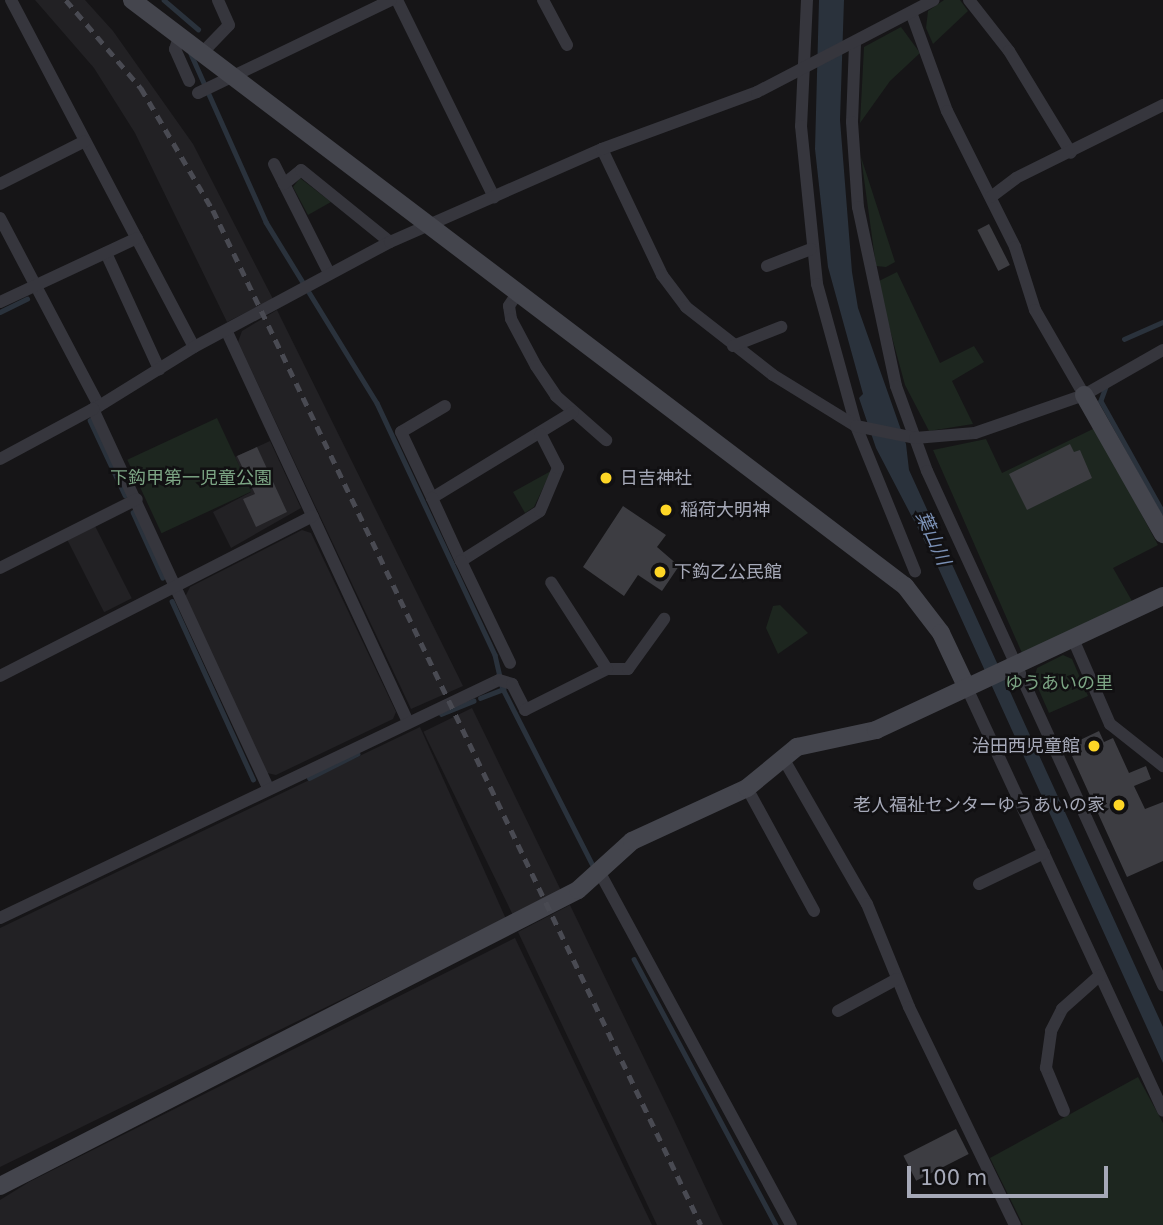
<!DOCTYPE html>
<meta charset="utf-8">
<style>
body{margin:0}
#map{position:relative;width:1163px;height:1225px;overflow:hidden;background:#161517;font-family:"DejaVu Sans","Noto Sans JP",sans-serif}
div>[style]{position:absolute}
.built>*{inset:0;background:#222124;transform-origin:0 0}
.green>*{inset:0;background:#1d261f;transform-origin:0 0}
.water>*{inset:0;background:#2a323c}
.stream>*{height:4.5px;margin:-2.25px;padding:0 2.25px;transform-origin:2.25px;border-radius:2.25px;background:#2a323c}
.building>*{inset:0;background:#3d3d42;transform-origin:0 0}
.street>*{height:12px;margin:-6px;padding:0 6px;transform-origin:6px;border-radius:6px;background:#36363d}
.secondary>*{height:18px;margin:-9px;padding:0 9px;transform-origin:9px;border-radius:9px;background:#44454d}
.rail>*{height:4.5px;margin-top:-2.25px;transform-origin:0;background:repeating-linear-gradient(90deg,#494a52 0 9px,transparent 0 16px)}
.dots>*{width:19px;height:19px;translate:-50% -50%;box-sizing:border-box;border:4px solid #111012;border-radius:50%}
span{translate:-50% -50%;white-space:nowrap;text-align:center;line-height:1.15;-webkit-text-stroke:5px #111012;paint-order:stroke}
.park-label{font-size:18px;color:#7ca584}
.poi-label{font-size:18px;color:#a6a9b8}
.left{translate:0 -50%;text-align:left}
.right{translate:-100% -50%;text-align:right}
.water-label{font-size:19px;color:#7b91b6;font-style:italic}
.scale{position:absolute;left:907px;top:1166px;width:201px;height:32px;box-sizing:border-box;border:4px solid #a6a9b8;border-top:0;padding-left:9px;font-size:21px;line-height:24px;white-space:nowrap;color:#a6a9b8;-webkit-text-stroke:5px #111012;paint-order:stroke}
</style>
<div id="map">
<div class="built">
<i style="clip-path:polygon(35px 0,85px 0,113px 31px,193px 144px,273px 299px,227px 322px,135px 133px,94px 68px)"></i>
<i style="clip-path:polygon(277px 310px,463px 686px,411px 709px,238px 342px,242px 331px)"></i>
<i style="clip-path:polygon(270px 441px,301px 508px,231px 548px,213px 512px,251px 492px,235px 457px)"></i>
<i style="left:95px;top:526px;width:81px;height:31px;rotate:63deg"></i>
<i style="clip-path:polygon(302px 530px,311px 533px,396px 712px,393px 719px,276px 775px,267px 773px,185px 597px,190px 587px)"></i>
<i style="left:472px;top:708px;width:203px;height:54px;rotate:64deg"></i>
<i style="clip-path:polygon(420px 727px,506px 919px,0 1167px,0 928px)"></i>
<i style="clip-path:polygon(570px 905px,674px 1120px,723px 1225px,657px 1225px,518px 932px)"></i>
<i style="clip-path:polygon(515px 938px,652px 1225px,0 1225px,0 1200px,29px 1182px)"></i>
</div>
<div class="green">
<i style="clip-path:polygon(944px 0,960px 0,968px 11px,933px 44px,926px 28px,928px 11px)"></i>
<i style="clip-path:polygon(901px 27px,920px 53px,890px 81px,860px 123px,864px 47px)"></i>
<i style="clip-path:polygon(861px 157px,895px 262px,886px 267px,876px 266px)"></i>
<i style="clip-path:polygon(300px 178px,331px 202px,308px 215px,293px 187px)"></i>
<i style="clip-path:polygon(897px 272px,940px 363px,974px 346px,984px 362px,952px 381px,973px 424px,929px 431px,905px 385px,877px 282px)"></i>
<i style="left:217px;top:418px;width:81px;height:99px;rotate:65deg"></i>
<i style="clip-path:polygon(1095px 428px,1158px 545px,1113px 568px,1132px 601px,1022px 653px,933px 450px,986px 439px,1002px 473px)"></i>
<i style="clip-path:polygon(551px 471px,534px 507px,525px 513px,513px 492px)"></i>
<i style="clip-path:polygon(780px 605px,808px 633px,778px 654px,766px 628px,773px 606px)"></i>
<i style="clip-path:polygon(1063px 655px,1072px 659px,1088px 696px,1049px 713px,1034px 679px,1037px 668px)"></i>
<i style="clip-path:polygon(1138px 1077px,1163px 1123px,1163px 1225px,1023px 1225px,990px 1158px)"></i>
</div>
<div class="water">
<i style="clip-path:polygon(819px 0,844px 0,840px 120px,852px 272px,858px 308px,906px 444px,909px 470px,1163px 1027px,1163px 1063px,936px 563px,876px 448px,859px 398px,863px 394px,828px 267px,815px 149px)"></i>
</div>
<div class="stream">
<i style="left:164px;top:0;width:45px;rotate:40.5deg"></i>
<i style="left:191px;top:54px;width:184px;rotate:65.9deg"></i>
<i style="left:266px;top:222px;width:212px;rotate:58.5deg"></i>
<i style="left:377px;top:403px;width:278px;rotate:64.9deg"></i>
<i style="left:495px;top:655px;width:35px;rotate:77deg"></i>
<i style="left:0;top:312px;width:30px;rotate:-26deg"></i>
<i style="left:1124px;top:339px;width:43px;rotate:-23.6deg"></i>
<i style="left:1106px;top:387px;width:15px;rotate:110deg"></i>
<i style="left:1101px;top:401px;width:127px;rotate:60.8deg"></i>
<i style="left:90px;top:420px;width:83px;rotate:65deg"></i>
<i style="left:133px;top:512px;width:72px;rotate:65.6deg"></i>
<i style="left:172px;top:601px;width:196px;rotate:65.5deg"></i>
<i style="left:480px;top:698px;width:25px;rotate:-21deg"></i>
<i style="left:503px;top:689px;width:196px;rotate:63deg"></i>
<i style="left:441px;top:714px;width:35px;rotate:-22deg"></i>
<i style="left:309px;top:778px;width:54px;rotate:-26.6deg"></i>
<i style="left:634px;top:959px;width:302px;rotate:61.9deg"></i>
</div>
<div class="building">
<i style="left:989px;top:224px;width:46px;height:13px;rotate:63deg"></i>
<i style="clip-path:polygon(1070px 444px,1074px 452px,1080px 450px,1092px 478px,1027px 510px,1009px 474px)"></i>
<i style="clip-path:polygon(257px 447px,287px 512px,256px 527px,243px 499px,255px 494px,237px 456px)"></i>
<i style="clip-path:polygon(623px 506px,666px 535px,657px 547px,679px 566px,662px 591px,638px 575px,624px 596px,583px 567px)"></i>
<i style="clip-path:polygon(1099px 731px,1104px 742px,1113px 738px,1129px 773px,1146px 766px,1151px 779px,1134px 786px,1145px 809px,1163px 802px,1163px 861px,1127px 877px,1072px 756px,1082px 752px,1078px 741px)"></i>
<i style="left:956px;top:1129px;width:28px;height:59px;rotate:63deg"></i>
</div>
<div class="street">
<i style="left:11px;top:0;width:392px;rotate:62.2deg"></i>
<i style="left:397px;top:0;width:220px;rotate:63.8deg"></i>
<i style="left:543px;top:0;width:51px;rotate:61.9deg"></i>
<i style="left:807px;top:0;width:126px;rotate:92.7deg"></i>
<i style="left:801px;top:126px;width:159px;rotate:84.2deg"></i>
<i style="left:817px;top:284px;width:147px;rotate:74.6deg"></i>
<i style="left:856px;top:426px;width:157px;rotate:67.9deg"></i>
<i style="left:969px;top:0;width:65px;rotate:51.9deg"></i>
<i style="left:1009px;top:51px;width:119px;rotate:58.7deg"></i>
<i style="left:912px;top:15px;width:102px;rotate:70deg"></i>
<i style="left:947px;top:111px;width:152px;rotate:63.4deg"></i>
<i style="left:1015px;top:247px;width:66px;rotate:72.4deg"></i>
<i style="left:1035px;top:310px;width:98px;rotate:60deg"></i>
<i style="left:180px;top:34px;width:16px;rotate:108deg"></i>
<i style="left:175px;top:49px;width:35px;rotate:66deg"></i>
<i style="left:855px;top:44px;width:78px;rotate:92.2deg"></i>
<i style="left:852px;top:122px;width:85px;rotate:86deg"></i>
<i style="left:858px;top:207px;width:183px;rotate:78deg"></i>
<i style="left:896px;top:386px;width:90px;rotate:70deg"></i>
<i style="left:927px;top:471px;width:566px;rotate:65.34deg"></i>
<i style="left:203px;top:52px;width:37px;rotate:-46deg"></i>
<i style="left:229px;top:25px;width:27px;rotate:-114deg"></i>
<i style="left:198px;top:93px;width:214px;rotate:-25.7deg"></i>
<i style="left:602px;top:149px;width:140px;rotate:64.5deg"></i>
<i style="left:662px;top:275px;width:40px;rotate:53deg"></i>
<i style="left:686px;top:307px;width:110px;rotate:38deg"></i>
<i style="left:773px;top:375px;width:97px;rotate:31.6deg"></i>
<i style="left:856px;top:426px;width:60px;rotate:11.5deg"></i>
<i style="left:915px;top:438px;width:60px;rotate:-4.8deg"></i>
<i style="left:975px;top:433px;width:115px;rotate:-19.2deg"></i>
<i style="left:1084px;top:395px;width:91px;rotate:-29.7deg"></i>
<i style="left:274px;top:164px;width:122px;rotate:63.2deg"></i>
<i style="left:0;top:184px;width:95px;rotate:-26.8deg"></i>
<i style="left:284px;top:184px;width:22px;rotate:-39deg"></i>
<i style="left:301px;top:170px;width:114px;rotate:39deg"></i>
<i style="left:991px;top:197px;width:31px;rotate:-37deg"></i>
<i style="left:1016px;top:178px;width:164px;rotate:-26.4deg"></i>
<i style="left:0;top:218px;width:212px;rotate:62.2deg"></i>
<i style="left:99px;top:406px;width:7px;rotate:153deg"></i>
<i style="left:106px;top:253px;width:128px;rotate:65.4deg"></i>
<i style="left:767px;top:266px;width:47px;rotate:-21.1deg"></i>
<i style="left:519px;top:291px;width:18px;rotate:124deg"></i>
<i style="left:509px;top:306px;width:13px;rotate:81deg"></i>
<i style="left:511px;top:319px;width:53px;rotate:62deg"></i>
<i style="left:536px;top:366px;width:36px;rotate:56deg"></i>
<i style="left:556px;top:396px;width:67px;rotate:41.3deg"></i>
<i style="left:0;top:302px;width:151px;rotate:-25deg"></i>
<i style="left:227px;top:332px;width:428px;rotate:65.1deg"></i>
<i style="left:733px;top:346px;width:52px;rotate:-21.6deg"></i>
<i style="left:99px;top:406px;width:112px;rotate:-31.8deg"></i>
<i style="left:194px;top:347px;width:222px;rotate:-28.2deg"></i>
<i style="left:390px;top:242px;width:232px;rotate:-23.7deg"></i>
<i style="left:602px;top:149px;width:165px;rotate:-20.2deg"></i>
<i style="left:757px;top:92px;width:199px;rotate:-27.5deg"></i>
<i style="left:445px;top:406px;width:51px;rotate:149.4deg"></i>
<i style="left:401px;top:432px;width:73px;rotate:64.8deg"></i>
<i style="left:432px;top:498px;width:165px;rotate:-31.4deg"></i>
<i style="left:93px;top:409px;width:417px;rotate:65.2deg"></i>
<i style="left:0;top:459px;width:106px;rotate:-28.3deg"></i>
<i style="left:432px;top:498px;width:69px;rotate:65.3deg"></i>
<i style="left:461px;top:561px;width:93px;rotate:-32.3deg"></i>
<i style="left:540px;top:511px;width:47px;rotate:-67.3deg"></i>
<i style="left:558px;top:468px;width:38px;rotate:-117deg"></i>
<i style="left:461px;top:561px;width:113px;rotate:64.3deg"></i>
<i style="left:0;top:568px;width:153px;rotate:-26.7deg"></i>
<i style="left:1073px;top:639px;width:93px;rotate:66.5deg"></i>
<i style="left:1110px;top:724px;width:68px;rotate:38.4deg"></i>
<i style="left:607px;top:669px;width:21px"></i>
<i style="left:628px;top:669px;width:62px;rotate:-54.2deg"></i>
<i style="left:0;top:676px;width:351px;rotate:-27.1deg"></i>
<i style="left:966px;top:686px;width:468px;rotate:65.1deg"></i>
<i style="left:783px;top:758px;width:168px;rotate:60.1deg"></i>
<i style="left:867px;top:904px;width:111px;rotate:67.8deg"></i>
<i style="left:909px;top:1007px;width:242px;rotate:64.1deg"></i>
<i style="left:747px;top:788px;width:140px;rotate:61.4deg"></i>
<i style="left:600px;top:873px;width:400px;rotate:61.5deg"></i>
<i style="left:979px;top:884px;width:72px;rotate:-25.5deg"></i>
<i style="left:0;top:918px;width:553px;rotate:-25.5deg"></i>
<i style="left:499px;top:680px;width:14px;rotate:17deg"></i>
<i style="left:512px;top:684px;width:29px;rotate:63deg"></i>
<i style="left:525px;top:710px;width:92px;rotate:-26.6deg"></i>
<i style="left:607px;top:669px;width:103px;rotate:-122.8deg"></i>
<i style="left:838px;top:1011px;width:67px;rotate:-28.5deg"></i>
<i style="left:1064px;top:1111px;width:47px;rotate:-112.7deg"></i>
<i style="left:1046px;top:1068px;width:37px;rotate:-82deg"></i>
<i style="left:1051px;top:1031px;width:25px;rotate:-63deg"></i>
<i style="left:1062px;top:1009px;width:50px;rotate:-41.7deg"></i>
</div>
<div class="secondary">
<i style="left:132px;top:0;width:970px;rotate:37.17deg"></i>
<i style="left:905px;top:586px;width:59px;rotate:52.5deg"></i>
<i style="left:941px;top:633px;width:59px;rotate:64.7deg"></i>
<i style="left:1084px;top:395px;width:160px;rotate:60.4deg"></i>
<i style="left:0;top:1186px;width:649px;rotate:-27.12deg"></i>
<i style="left:578px;top:890px;width:73px;rotate:-42.2deg"></i>
<i style="left:632px;top:841px;width:127px;rotate:-24.7deg"></i>
<i style="left:747px;top:788px;width:65px;rotate:-39.4deg"></i>
<i style="left:797px;top:747px;width:81px;rotate:-12.1deg"></i>
<i style="left:876px;top:730px;width:317px;rotate:-25deg"></i>
</div>
<div class="rail">
<i style="left:66px;top:0;width:116px;rotate:49.6deg"></i>
<i style="left:141px;top:88px;width:142px;rotate:59.5deg"></i>
<i style="left:213px;top:210px;width:1126px;rotate:64.32deg"></i>
</div>
<div class="dots">
<i style="left:606px;top:478px;background:#fed626"></i>
<i style="left:666px;top:510px;background:#fed626"></i>
<i style="left:660px;top:572px;background:#fed626"></i>
<i style="left:1094px;top:746px;background:#fed626"></i>
<i style="left:1119px;top:805px;background:#fed626"></i>
</div>
<div class="park-label">
<span style="left:191px;top:478px">下鈎甲第一児童公園</span>
<span style="left:1059px;top:683px">ゆうあいの里</span>
</div>
<div class="poi-label">
<span class="left" style="left:620px;top:478px">日吉神社</span>
<span class="left" style="left:680px;top:510px">稲荷大明神</span>
<span class="left" style="left:674px;top:572px">下鈎乙公民館</span>
<span class="right" style="left:1080px;top:746px">治田西児童館</span>
<span class="right" style="left:1105px;top:805px">老人福祉センターゆうあいの家</span>
</div>
<div class="water-label">
<span style="left:933px;top:538px;rotate:66deg">葉山川</span>
</div>
<div class="scale">100 m</div>
</div>
